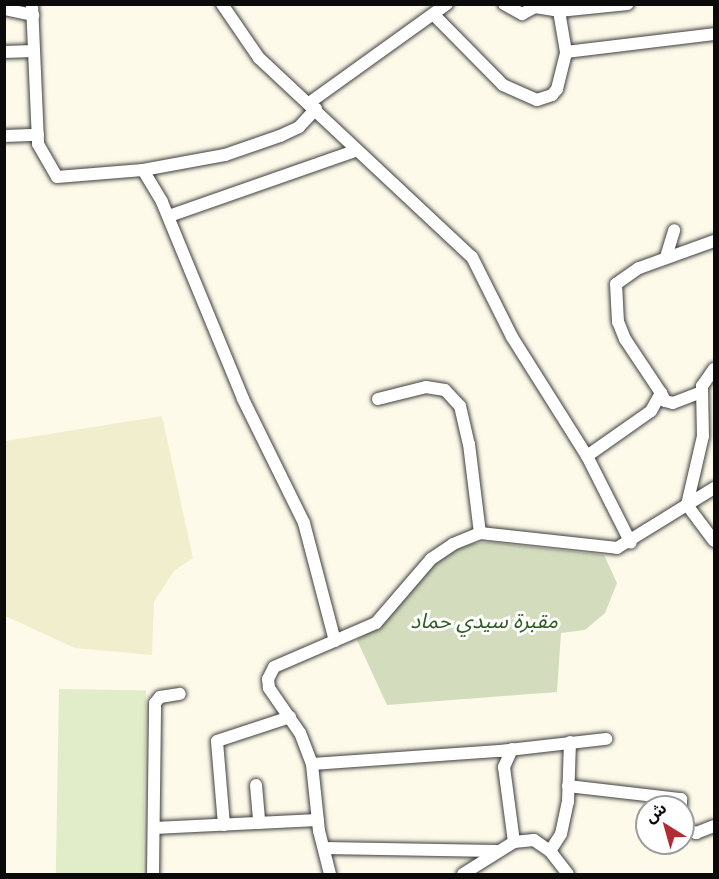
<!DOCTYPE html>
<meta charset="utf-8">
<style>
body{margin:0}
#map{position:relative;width:719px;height:879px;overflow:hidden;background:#fefaea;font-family:Lora,"Noto Sans Arabic",serif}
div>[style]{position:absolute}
.farmland>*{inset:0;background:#f1eecd}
.cemetery>*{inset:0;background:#d3ddbe}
.pitch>*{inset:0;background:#e0edc8;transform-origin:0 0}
.roads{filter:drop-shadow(0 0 2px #3e3e3e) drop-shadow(0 0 2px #3e3e3e)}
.minor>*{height:12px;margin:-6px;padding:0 6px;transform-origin:6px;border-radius:6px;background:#fff}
span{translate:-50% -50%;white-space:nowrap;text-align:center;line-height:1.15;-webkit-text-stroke:6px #fff;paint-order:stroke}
.park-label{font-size:21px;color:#2d5e21;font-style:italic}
.frame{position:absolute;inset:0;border:6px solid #0b0b0b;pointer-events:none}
.north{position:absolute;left:635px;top:795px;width:60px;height:60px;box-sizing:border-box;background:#fff;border:2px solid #9d9d9d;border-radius:50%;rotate:323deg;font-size:16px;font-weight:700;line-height:24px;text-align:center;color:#0b0b0b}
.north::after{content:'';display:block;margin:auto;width:21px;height:27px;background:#b12d33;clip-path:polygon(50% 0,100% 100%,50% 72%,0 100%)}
</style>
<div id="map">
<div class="farmland">
<i style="clip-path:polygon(162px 416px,193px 558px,174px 571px,154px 602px,152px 655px,75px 648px,5px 616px,5px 441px)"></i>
</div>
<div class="cemetery">
<i style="clip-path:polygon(489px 542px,604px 555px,617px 583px,605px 613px,585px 630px,561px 633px,557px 692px,387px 705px,357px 640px,386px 621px,430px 566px,461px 545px)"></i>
</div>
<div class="pitch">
<i style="left:59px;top:689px;width:87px;height:185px;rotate:1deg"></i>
</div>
<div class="roads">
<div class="minor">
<i style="left:32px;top:4px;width:140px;rotate:87.5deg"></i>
<i style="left:38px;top:144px;width:38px;rotate:60deg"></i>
<i style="left:57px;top:177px;width:86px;rotate:-4.7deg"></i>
<i style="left:143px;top:170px;width:37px;rotate:59deg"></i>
<i style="left:162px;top:202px;width:213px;rotate:67.6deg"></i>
<i style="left:243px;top:399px;width:138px;rotate:63.8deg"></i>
<i style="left:304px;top:523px;width:122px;rotate:75.3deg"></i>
<i style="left:222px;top:4px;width:65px;rotate:55.6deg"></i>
<i style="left:259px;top:58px;width:291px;rotate:43.1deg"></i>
<i style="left:472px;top:257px;width:89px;rotate:63.4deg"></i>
<i style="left:512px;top:337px;width:141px;rotate:57.8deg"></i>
<i style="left:587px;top:456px;width:97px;rotate:63.2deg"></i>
<i style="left:504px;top:4px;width:21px;rotate:29deg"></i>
<i style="left:522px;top:14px;width:15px;rotate:-28deg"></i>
<i style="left:535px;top:7px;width:24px;rotate:9deg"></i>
<i style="left:559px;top:11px;width:69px;rotate:-5.8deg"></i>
<i style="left:4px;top:9px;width:30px;rotate:12deg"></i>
<i style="left:435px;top:16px;width:97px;rotate:45.4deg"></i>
<i style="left:503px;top:85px;width:37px;rotate:24deg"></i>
<i style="left:537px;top:100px;width:16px;rotate:-18deg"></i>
<i style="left:552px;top:95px;width:8px;rotate:-50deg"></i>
<i style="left:557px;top:89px;width:38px;rotate:-76deg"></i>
<i style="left:566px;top:52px;width:42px;rotate:-99.7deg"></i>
<i style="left:4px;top:52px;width:30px;rotate:-2deg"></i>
<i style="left:566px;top:52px;width:149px;rotate:-6.9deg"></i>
<i style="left:309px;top:103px;width:170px;rotate:-35.7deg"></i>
<i style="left:4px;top:136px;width:34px;rotate:-2deg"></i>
<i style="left:143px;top:170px;width:83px;rotate:-10.4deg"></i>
<i style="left:225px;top:155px;width:58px;rotate:-19.1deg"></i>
<i style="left:280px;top:136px;width:21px;rotate:-25deg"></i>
<i style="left:299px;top:127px;width:25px;rotate:-47deg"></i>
<i style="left:169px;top:216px;width:199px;rotate:-19.3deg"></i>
<i style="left:666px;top:257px;width:28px;rotate:-73deg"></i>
<i style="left:714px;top:369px;width:21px;rotate:125deg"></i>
<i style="left:702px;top:386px;width:50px;rotate:88.9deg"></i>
<i style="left:703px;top:436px;width:71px;rotate:103.1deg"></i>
<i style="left:687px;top:505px;width:45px;rotate:53.1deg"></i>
<i style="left:661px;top:393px;width:9px;rotate:63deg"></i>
<i style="left:665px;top:401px;width:8px;rotate:14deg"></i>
<i style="left:673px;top:403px;width:30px;rotate:-21deg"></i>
<i style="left:378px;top:399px;width:49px;rotate:-14deg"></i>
<i style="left:426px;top:387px;width:19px;rotate:9deg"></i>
<i style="left:445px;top:390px;width:22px;rotate:47deg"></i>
<i style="left:460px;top:406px;width:39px;rotate:77deg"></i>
<i style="left:469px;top:444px;width:90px;rotate:83deg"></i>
<i style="left:587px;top:456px;width:78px;rotate:-35.1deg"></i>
<i style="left:651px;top:411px;width:21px;rotate:-61deg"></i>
<i style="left:661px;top:393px;width:65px;rotate:-123.7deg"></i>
<i style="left:625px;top:339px;width:18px;rotate:-112deg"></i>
<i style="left:618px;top:322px;width:38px;rotate:-93deg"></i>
<i style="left:616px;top:284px;width:28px;rotate:-35deg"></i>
<i style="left:639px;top:268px;width:80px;rotate:-19.8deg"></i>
<i style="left:512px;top:749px;width:20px;rotate:114deg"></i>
<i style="left:504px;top:767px;width:76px;rotate:82.4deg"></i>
<i style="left:312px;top:764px;width:188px;rotate:-4deg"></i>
<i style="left:500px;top:751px;width:107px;rotate:-6.5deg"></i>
<i style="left:256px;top:785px;width:38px;rotate:85deg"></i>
<i style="left:568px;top:786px;width:114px;rotate:6.6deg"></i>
<i style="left:681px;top:799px;width:8px;rotate:90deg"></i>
<i style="left:224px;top:825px;width:84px;rotate:-94.8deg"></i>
<i style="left:217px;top:741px;width:77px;rotate:-18.2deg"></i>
<i style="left:154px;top:828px;width:164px;rotate:-2.8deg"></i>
<i style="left:683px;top:829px;width:14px;rotate:17deg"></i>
<i style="left:696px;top:833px;width:19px;rotate:-21deg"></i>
<i style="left:324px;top:848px;width:173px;rotate:1deg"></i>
<i style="left:550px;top:851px;width:20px;rotate:-57deg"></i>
<i style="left:561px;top:834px;width:33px;rotate:-78deg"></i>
<i style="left:568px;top:802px;width:60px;rotate:-88.1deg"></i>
<i style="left:153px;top:874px;width:171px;rotate:-89.3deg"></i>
<i style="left:155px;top:703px;width:8px;rotate:-50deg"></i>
<i style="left:160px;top:697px;width:20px;rotate:-9deg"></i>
<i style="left:330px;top:874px;width:44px;rotate:-104.3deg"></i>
<i style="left:319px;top:831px;width:67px;rotate:-96deg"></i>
<i style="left:312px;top:764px;width:33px;rotate:-111deg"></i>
<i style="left:300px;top:733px;width:55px;rotate:-124.6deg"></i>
<i style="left:269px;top:688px;width:9px;rotate:-96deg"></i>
<i style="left:268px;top:679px;width:13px;rotate:-63deg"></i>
<i style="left:274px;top:667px;width:111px;rotate:-23.3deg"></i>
<i style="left:376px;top:623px;width:84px;rotate:-49.3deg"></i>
<i style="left:431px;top:559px;width:27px;rotate:-34deg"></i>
<i style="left:453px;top:544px;width:29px;rotate:-22deg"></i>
<i style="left:480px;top:533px;width:138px;rotate:6.2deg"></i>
<i style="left:617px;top:548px;width:114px;rotate:-31.7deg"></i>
<i style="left:463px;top:874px;width:60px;rotate:-32.1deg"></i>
<i style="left:514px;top:842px;width:20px;rotate:-6deg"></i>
<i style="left:534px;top:840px;width:19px;rotate:35deg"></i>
<i style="left:550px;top:851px;width:29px;rotate:52deg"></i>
</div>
</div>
<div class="park-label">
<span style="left:484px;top:621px">مقبرة سيدي حماد</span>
</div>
<div class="frame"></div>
<div class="north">ش</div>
</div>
